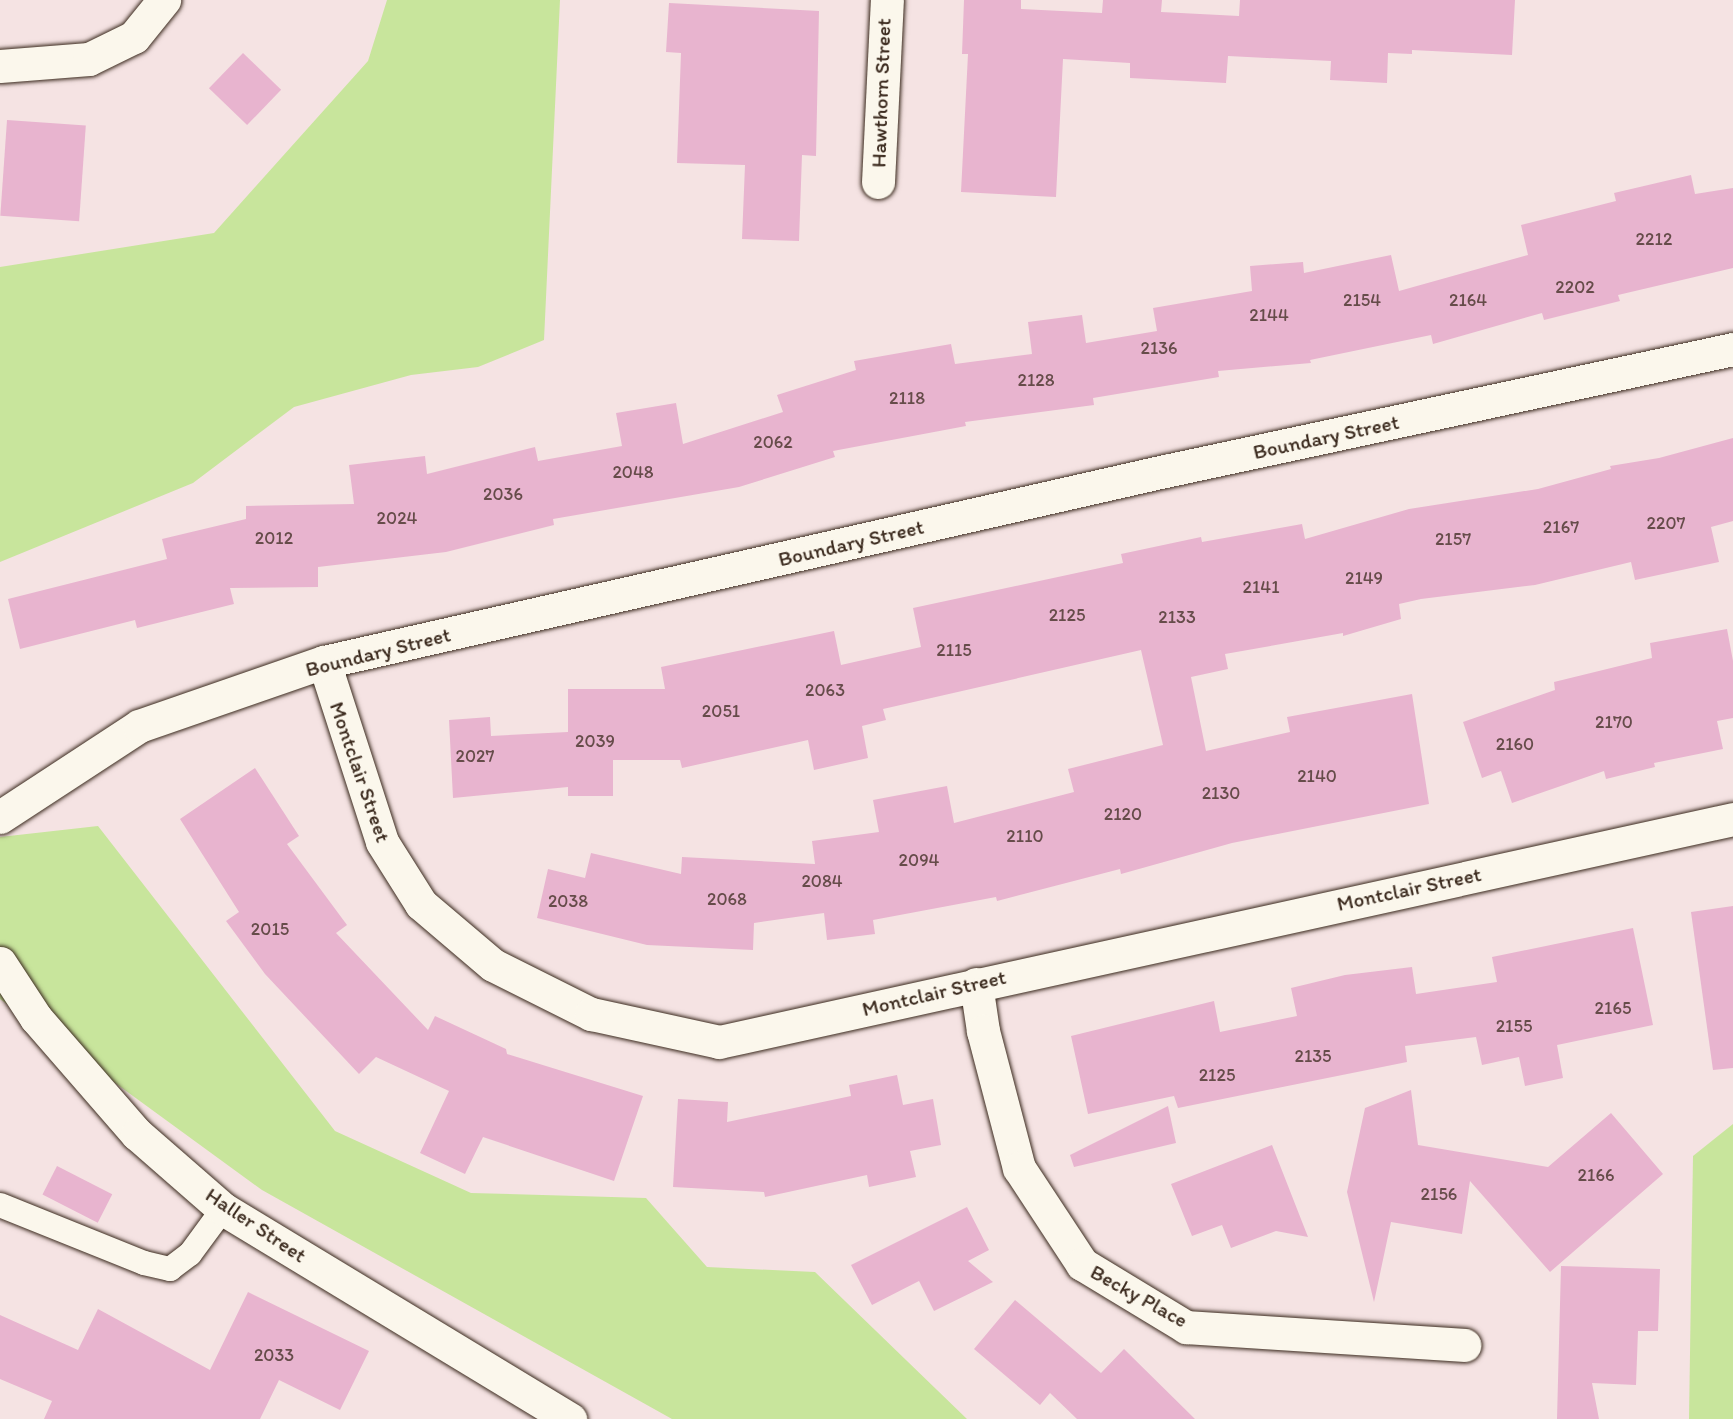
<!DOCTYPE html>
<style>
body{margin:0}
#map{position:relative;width:1733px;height:1419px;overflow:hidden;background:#f5e3e3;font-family:Itim,sans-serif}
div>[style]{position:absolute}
.green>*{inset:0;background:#c8e59c}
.building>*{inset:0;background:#e8b4cf;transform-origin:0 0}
.roads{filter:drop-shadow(0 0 2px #3b2a1e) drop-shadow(0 0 2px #3b2a1e)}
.service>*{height:24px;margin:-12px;padding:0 12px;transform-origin:12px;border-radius:12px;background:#fbf7ec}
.minor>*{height:33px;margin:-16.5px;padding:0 16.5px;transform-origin:16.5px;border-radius:16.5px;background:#fbf7ec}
.tertiary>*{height:33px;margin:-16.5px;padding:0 16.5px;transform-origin:16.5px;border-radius:16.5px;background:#fbf7ec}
span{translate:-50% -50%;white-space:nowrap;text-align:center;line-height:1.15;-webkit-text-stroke:4.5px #fbf7ec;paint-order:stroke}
.number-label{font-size:18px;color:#664c4a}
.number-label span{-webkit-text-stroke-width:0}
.street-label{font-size:21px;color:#3b2a1e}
</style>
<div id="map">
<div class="green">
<i style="clip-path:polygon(387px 0,560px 0,544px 340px,478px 367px,411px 375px,294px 407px,193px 483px,0 562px,0 267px,214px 233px,368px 61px)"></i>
<i style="clip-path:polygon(98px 826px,335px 1131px,471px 1193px,646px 1198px,707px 1267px,815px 1272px,967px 1419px,672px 1419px,262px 1190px,0 999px,0 837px)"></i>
<i style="clip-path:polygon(1733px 1124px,1733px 1419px,1689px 1419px,1693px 1156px)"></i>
</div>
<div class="building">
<i style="clip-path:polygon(964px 0,1021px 0,1021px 9px,1102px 13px,1103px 0,1162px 0,1161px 12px,1239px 16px,1240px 0,1515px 0,1512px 55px,1412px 50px,1412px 54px,1388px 53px,1387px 83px,1330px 80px,1331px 61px,1228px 56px,1226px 83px,1130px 78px,1130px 63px,1063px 59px,1056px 197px,961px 192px,968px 54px,962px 54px)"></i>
<i style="clip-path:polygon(669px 3px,819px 11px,816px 156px,802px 155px,799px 241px,742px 239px,745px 165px,677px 163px,681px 53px,666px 52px)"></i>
<i style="left:243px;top:53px;width:53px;height:49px;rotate:44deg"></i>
<i style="left:7px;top:120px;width:79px;height:96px;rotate:4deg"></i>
<i style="clip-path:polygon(1691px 175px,1695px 194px,1733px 188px,1733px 268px,1618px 295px,1620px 301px,1544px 320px,1542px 313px,1433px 344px,1431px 335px,1310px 360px,1311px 363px,1218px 371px,1219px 377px,1093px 398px,1094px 405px,965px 422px,966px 426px,833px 451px,835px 457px,739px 487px,553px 519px,554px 525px,446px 552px,318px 567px,318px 587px,230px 588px,234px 604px,137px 628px,135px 620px,20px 649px,8px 599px,167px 559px,162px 539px,246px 519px,246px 506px,354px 504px,349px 465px,425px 456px,427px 474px,535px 447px,538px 461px,622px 446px,616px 413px,676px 403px,683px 444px,783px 412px,777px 395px,856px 370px,854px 361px,951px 344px,955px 364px,1032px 354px,1028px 322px,1082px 315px,1086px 343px,1157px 331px,1153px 308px,1252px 291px,1250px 266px,1303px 262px,1304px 273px,1391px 255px,1399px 291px,1528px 255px,1521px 225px,1616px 201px,1614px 193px)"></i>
<i style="clip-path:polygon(1733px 438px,1733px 521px,1711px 527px,1719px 562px,1635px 580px,1631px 562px,1535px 585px,1421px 599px,1399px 604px,1401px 619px,1343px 636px,1343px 633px,1225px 654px,1228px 669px,1191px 677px,1206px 751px,1290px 732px,1287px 717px,1412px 694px,1429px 804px,1232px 843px,1121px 874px,1120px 869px,997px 901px,996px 897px,873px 920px,875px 934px,827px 940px,824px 913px,754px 923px,753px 950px,647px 945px,537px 918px,548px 869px,585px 878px,591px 853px,681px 874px,682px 857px,815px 864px,812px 841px,879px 832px,873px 800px,947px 786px,954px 823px,1074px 792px,1068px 769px,1163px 745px,1141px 650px,883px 709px,886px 720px,862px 726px,868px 758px,814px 770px,808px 740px,682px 768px,680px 760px,613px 760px,613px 796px,568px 796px,568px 787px,453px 798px,449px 720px,490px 717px,491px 736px,568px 732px,568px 689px,665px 689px,661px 667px,834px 631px,841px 665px,921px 647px,913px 608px,1123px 563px,1121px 554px,1201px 537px,1202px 542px,1302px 524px,1305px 539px,1409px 509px,1538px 489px,1611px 469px,1610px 466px,1659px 458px)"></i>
<i style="clip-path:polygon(1727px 629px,1733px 661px,1733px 718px,1717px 721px,1723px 749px,1654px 763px,1655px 767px,1606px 779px,1604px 771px,1512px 803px,1501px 771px,1482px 778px,1463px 722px,1555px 690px,1554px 682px,1652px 658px,1650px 643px)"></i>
<i style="clip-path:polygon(255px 768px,299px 836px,287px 844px,347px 925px,336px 933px,428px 1030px,435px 1016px,506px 1049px,507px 1054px,643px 1096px,614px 1181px,483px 1137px,465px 1174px,420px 1153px,449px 1091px,376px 1057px,359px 1074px,265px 974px,226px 921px,239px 912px,180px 819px)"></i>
<i style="clip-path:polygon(1733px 906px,1733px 1068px,1713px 1070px,1691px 912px)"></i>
<i style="clip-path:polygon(1633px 928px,1653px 1025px,1557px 1045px,1563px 1078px,1525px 1086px,1519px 1057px,1482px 1065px,1476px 1037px,1405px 1046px,1407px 1062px,1178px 1108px,1174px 1096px,1088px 1114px,1071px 1036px,1214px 1001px,1220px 1032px,1297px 1016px,1291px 988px,1345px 975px,1412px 967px,1416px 994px,1497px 982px,1492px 957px)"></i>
<i style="clip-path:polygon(897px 1075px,903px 1105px,933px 1099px,941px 1145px,910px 1151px,916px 1177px,869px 1187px,867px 1175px,765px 1197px,764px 1192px,673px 1187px,678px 1099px,728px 1102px,727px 1122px,851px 1096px,849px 1085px)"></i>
<i style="clip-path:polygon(1411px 1090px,1418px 1145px,1548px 1167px,1611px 1113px,1663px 1174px,1550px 1272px,1470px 1181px,1462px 1234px,1391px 1222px,1374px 1302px,1347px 1192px,1365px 1108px)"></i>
<i style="clip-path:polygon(1168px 1106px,1176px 1143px,1074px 1167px,1070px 1155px)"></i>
<i style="clip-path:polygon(1272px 1145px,1308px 1237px,1276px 1231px,1231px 1248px,1222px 1225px,1192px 1236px,1171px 1184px)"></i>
<i style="left:57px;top:1166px;width:62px;height:32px;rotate:27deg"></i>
<i style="clip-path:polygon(967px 1207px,989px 1250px,968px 1261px,993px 1282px,934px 1311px,919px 1281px,872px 1305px,851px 1265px)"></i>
<i style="clip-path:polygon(1561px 1266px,1660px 1269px,1658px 1331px,1638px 1331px,1636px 1385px,1592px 1383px,1599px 1419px,1557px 1419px)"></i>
<i style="clip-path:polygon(248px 1292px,369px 1351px,340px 1410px,279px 1380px,260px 1419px,44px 1419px,52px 1401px,0 1379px,0 1315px,78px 1350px,98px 1309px,210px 1370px)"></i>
<i style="clip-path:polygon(1015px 1300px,1101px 1373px,1124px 1349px,1195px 1419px,1077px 1419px,1050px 1393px,1040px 1405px,974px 1349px)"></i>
</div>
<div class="roads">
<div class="service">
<i style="left:0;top:1205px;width:155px;rotate:21.9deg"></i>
<i style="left:144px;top:1263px;width:27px;rotate:13deg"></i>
<i style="left:170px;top:1269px;width:25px;rotate:-37deg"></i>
<i style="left:190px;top:1254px;width:56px;rotate:-53.7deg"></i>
</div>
<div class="minor">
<i style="left:0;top:66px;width:89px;rotate:-4.5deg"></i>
<i style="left:89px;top:59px;width:50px;rotate:-26.1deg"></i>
<i style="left:134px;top:37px;width:48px;rotate:-51deg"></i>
<i style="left:878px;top:182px;width:182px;rotate:-87.2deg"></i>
<i style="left:324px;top:662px;width:189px;rotate:72.1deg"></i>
<i style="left:382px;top:842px;width:73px;rotate:57.8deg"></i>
<i style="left:421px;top:904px;width:94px;rotate:40.3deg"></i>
<i style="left:493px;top:965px;width:110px;rotate:26.6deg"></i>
<i style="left:591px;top:1014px;width:131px;rotate:12.3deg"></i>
<i style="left:719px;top:1042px;width:1038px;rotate:-12.4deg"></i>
<i style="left:0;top:963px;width:66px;rotate:56.8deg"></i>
<i style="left:36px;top:1018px;width:154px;rotate:49deg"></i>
<i style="left:137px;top:1134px;width:114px;rotate:41.1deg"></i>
<i style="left:223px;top:1209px;width:406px;rotate:31.2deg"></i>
<i style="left:976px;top:984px;width:48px;rotate:81.5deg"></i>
<i style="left:983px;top:1031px;width:142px;rotate:75.3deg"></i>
<i style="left:1019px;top:1168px;width:115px;rotate:56.7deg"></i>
<i style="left:1082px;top:1264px;width:122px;rotate:31.2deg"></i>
<i style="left:1186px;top:1327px;width:279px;rotate:3.7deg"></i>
</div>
<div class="tertiary">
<i style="left:0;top:817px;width:166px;rotate:-33.2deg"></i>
<i style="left:139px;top:726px;width:196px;rotate:-19.1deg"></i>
<i style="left:324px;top:662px;width:862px;rotate:-12.8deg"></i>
<i style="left:1165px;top:471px;width:581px;rotate:-12.12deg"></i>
</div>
</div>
<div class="number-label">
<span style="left:1654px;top:239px">2212</span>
<span style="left:1575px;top:287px">2202</span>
<span style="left:1362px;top:300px">2154</span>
<span style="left:1468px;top:300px">2164</span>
<span style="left:1269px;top:315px">2144</span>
<span style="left:1159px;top:348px">2136</span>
<span style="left:1036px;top:380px">2128</span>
<span style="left:907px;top:398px">2118</span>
<span style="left:773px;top:442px">2062</span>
<span style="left:633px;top:472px">2048</span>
<span style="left:503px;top:494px">2036</span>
<span style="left:397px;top:518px">2024</span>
<span style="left:1666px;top:523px">2207</span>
<span style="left:1561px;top:527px">2167</span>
<span style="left:274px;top:538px">2012</span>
<span style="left:1453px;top:539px">2157</span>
<span style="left:1364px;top:578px">2149</span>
<span style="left:1261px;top:587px">2141</span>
<span style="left:1067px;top:615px">2125</span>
<span style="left:1177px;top:617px">2133</span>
<span style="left:954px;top:650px">2115</span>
<span style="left:825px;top:690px">2063</span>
<span style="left:721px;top:711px">2051</span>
<span style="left:1614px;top:722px">2170</span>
<span style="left:595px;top:741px">2039</span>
<span style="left:1515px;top:744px">2160</span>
<span style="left:475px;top:756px">2027</span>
<span style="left:1317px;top:776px">2140</span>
<span style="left:1221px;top:793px">2130</span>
<span style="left:1123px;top:814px">2120</span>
<span style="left:1025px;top:836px">2110</span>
<span style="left:919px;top:860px">2094</span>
<span style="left:822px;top:881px">2084</span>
<span style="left:727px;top:899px">2068</span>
<span style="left:568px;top:901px">2038</span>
<span style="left:270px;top:929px">2015</span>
<span style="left:1613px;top:1008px">2165</span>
<span style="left:1514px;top:1026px">2155</span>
<span style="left:1313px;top:1056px">2135</span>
<span style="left:1217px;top:1075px">2125</span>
<span style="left:1596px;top:1175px">2166</span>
<span style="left:1439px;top:1194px">2156</span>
<span style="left:274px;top:1355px">2033</span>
</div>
<div class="street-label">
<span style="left:881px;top:93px;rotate:-88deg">Hawthorn Street</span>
<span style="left:1326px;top:437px;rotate:-12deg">Boundary Street</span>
<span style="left:851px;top:543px;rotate:-13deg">Boundary Street</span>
<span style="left:378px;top:652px;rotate:-14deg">Boundary Street</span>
<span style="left:360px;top:772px;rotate:71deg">Montclair Street</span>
<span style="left:1409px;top:889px;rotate:-12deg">Montclair Street</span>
<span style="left:934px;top:993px;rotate:-13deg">Montclair Street</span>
<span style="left:256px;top:1225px;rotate:34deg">Haller Street</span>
<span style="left:1139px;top:1296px;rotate:29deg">Becky Place</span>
</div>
</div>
